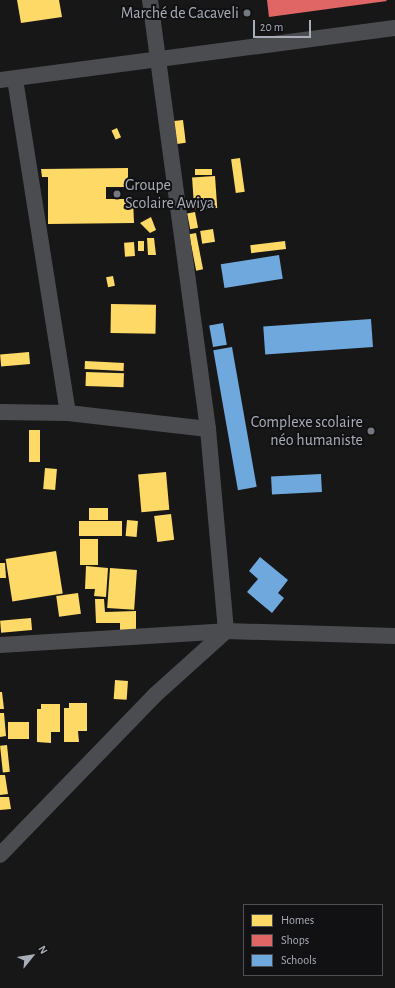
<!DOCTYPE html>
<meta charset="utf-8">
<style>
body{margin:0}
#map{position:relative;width:395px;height:988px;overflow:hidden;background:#171717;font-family:"Alegreya Sans",sans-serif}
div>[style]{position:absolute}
.homes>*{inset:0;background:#ffd966;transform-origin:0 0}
.shops>*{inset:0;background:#e06666}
.schools>*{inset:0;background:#6fa8dc;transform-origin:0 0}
.street>*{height:16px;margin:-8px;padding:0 8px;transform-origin:8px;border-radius:8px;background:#4b4c50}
.dots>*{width:11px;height:11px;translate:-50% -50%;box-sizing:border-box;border:2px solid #111113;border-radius:50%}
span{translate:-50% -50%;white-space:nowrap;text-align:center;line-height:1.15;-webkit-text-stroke:4px #111113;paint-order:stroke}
.poi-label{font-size:16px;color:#a8adb8}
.right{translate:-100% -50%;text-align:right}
.left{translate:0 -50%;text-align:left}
.legend{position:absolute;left:243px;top:904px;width:140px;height:72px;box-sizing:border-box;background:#111113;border:1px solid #4d4f55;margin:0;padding:5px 7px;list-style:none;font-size:12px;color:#a8adb8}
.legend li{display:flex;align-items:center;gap:8px;height:20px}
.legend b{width:20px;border:1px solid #4d4f55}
.north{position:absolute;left:12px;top:936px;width:40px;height:40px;-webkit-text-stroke:3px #111113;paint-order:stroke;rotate:60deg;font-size:11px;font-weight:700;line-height:16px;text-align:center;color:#a8adb8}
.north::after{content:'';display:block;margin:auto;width:14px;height:18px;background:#a8adb8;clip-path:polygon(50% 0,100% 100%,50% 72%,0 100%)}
.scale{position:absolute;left:253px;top:20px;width:58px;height:18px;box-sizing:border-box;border:2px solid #a8adb8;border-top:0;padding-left:5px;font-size:12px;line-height:14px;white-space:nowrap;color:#a8adb8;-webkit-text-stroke:3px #111113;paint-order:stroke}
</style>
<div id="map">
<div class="homes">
<i style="clip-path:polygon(17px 0,59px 0,62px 17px,21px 23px)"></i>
<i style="left:183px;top:120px;width:23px;height:9px;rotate:83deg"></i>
<i style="left:117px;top:128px;width:10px;height:6px;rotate:66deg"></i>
<i style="left:240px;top:158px;width:34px;height:9px;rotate:82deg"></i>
<i style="clip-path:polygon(128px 168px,128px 187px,106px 187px,106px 199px,133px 199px,134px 223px,48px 224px,48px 177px,42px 177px,41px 169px)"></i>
<i style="left:195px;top:169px;width:17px;height:6px"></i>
<i style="left:215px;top:176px;width:32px;height:23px;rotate:86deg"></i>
<i style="left:195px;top:212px;width:16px;height:8px;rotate:79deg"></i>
<i style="clip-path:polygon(151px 217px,156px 230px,150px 233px,140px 223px)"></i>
<i style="left:213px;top:229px;width:13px;height:13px;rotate:81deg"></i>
<i style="left:196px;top:233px;width:37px;height:7px;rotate:79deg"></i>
<i style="clip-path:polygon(147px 238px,154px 238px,156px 255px,148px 255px)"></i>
<i style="left:138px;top:241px;width:6px;height:10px"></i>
<i style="left:285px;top:241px;width:8px;height:35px;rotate:83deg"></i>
<i style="left:134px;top:242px;width:14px;height:10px;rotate:86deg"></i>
<i style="left:113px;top:276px;width:10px;height:7px;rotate:79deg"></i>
<i style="left:111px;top:304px;width:45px;height:29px;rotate:1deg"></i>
<i style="left:29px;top:352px;width:12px;height:29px;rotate:85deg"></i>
<i style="left:85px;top:361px;width:39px;height:8px;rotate:3deg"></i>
<i style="left:86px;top:372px;width:38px;height:14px;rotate:2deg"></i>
<i style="left:29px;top:430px;width:11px;height:32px"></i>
<i style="left:45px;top:468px;width:12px;height:21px;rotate:5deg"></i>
<i style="left:166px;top:472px;width:38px;height:28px;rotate:85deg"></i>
<i style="left:89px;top:508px;width:19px;height:12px"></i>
<i style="left:171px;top:514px;width:26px;height:17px;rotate:83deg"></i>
<i style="left:127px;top:520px;width:11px;height:16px;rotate:5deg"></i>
<i style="left:122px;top:521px;width:15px;height:43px;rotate:90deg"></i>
<i style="left:80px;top:539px;width:18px;height:26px"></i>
<i style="left:56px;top:551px;width:43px;height:51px;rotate:81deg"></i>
<i style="clip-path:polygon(0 563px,5px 563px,6px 578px,0 578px)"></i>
<i style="clip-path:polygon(86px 566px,108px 568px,106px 597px,94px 596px,95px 589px,85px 589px)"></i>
<i style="left:110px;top:568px;width:27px;height:40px;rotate:4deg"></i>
<i style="left:78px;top:593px;width:21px;height:22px;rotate:82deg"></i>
<i style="clip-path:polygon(95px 599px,104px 599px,105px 612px,136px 611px,136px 631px,120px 631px,120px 623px,96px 623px)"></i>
<i style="left:31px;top:618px;width:12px;height:31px;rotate:85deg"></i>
<i style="left:115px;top:680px;width:13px;height:19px;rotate:4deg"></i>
<i style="clip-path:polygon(0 692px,2px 692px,4px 709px,0 709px)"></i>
<i style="clip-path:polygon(69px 703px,87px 703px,87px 731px,78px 731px,79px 742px,64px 742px,64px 708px,69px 708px)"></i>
<i style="clip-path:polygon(41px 704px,60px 704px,60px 732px,51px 732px,51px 743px,37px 742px,37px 709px,41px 709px)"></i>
<i style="clip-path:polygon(0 713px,4px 713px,6px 736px,0 737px)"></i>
<i style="left:8px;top:722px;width:21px;height:17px"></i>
<i style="left:7px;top:745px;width:27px;height:7px;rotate:84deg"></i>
<i style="clip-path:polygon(0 775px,5px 775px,8px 794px,0 795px)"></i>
<i style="clip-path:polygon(0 797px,9px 797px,11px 809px,0 810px)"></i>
</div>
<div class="shops">
<i style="clip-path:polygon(267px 0,386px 0,387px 1px,269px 17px)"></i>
</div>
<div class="schools">
<i style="left:279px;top:255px;width:24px;height:59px;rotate:81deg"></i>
<i style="left:371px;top:319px;width:28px;height:108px;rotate:86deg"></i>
<i style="left:223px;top:323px;width:22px;height:14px;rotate:80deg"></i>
<i style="left:232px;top:347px;width:142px;height:19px;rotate:80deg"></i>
<i style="left:321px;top:474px;width:18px;height:50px;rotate:87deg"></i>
<i style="clip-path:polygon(260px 557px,288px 580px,278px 593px,284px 598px,272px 613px,247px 592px,258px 579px,249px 571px)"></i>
</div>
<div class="street">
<i style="left:150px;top:0;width:433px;rotate:82.3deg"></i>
<i style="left:208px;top:429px;width:203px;rotate:84.9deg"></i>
<i style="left:15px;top:79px;width:338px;rotate:81deg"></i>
<i style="left:0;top:80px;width:398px;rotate:-7.5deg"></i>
<i style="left:0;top:412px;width:68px;rotate:0.8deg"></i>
<i style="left:68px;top:413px;width:141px;rotate:6.5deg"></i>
<i style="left:0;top:645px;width:226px;rotate:-3.5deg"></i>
<i style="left:226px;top:631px;width:169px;rotate:1.7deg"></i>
<i style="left:0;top:855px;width:223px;rotate:-45.9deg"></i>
<i style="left:155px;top:695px;width:96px;rotate:-42deg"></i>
</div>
<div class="dots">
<i style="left:247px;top:13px;background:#757880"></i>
<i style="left:117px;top:194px;background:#757880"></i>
<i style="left:371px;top:431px;background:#757880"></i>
</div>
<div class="poi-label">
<span class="right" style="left:239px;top:13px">Marché de Cacaveli</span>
<span class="left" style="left:125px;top:194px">Groupe<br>Scolaire Awiya</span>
<span class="right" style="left:363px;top:431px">Complexe scolaire<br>néo humaniste</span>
</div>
<ul class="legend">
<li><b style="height:11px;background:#ffd966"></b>Homes</li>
<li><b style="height:11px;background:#e06666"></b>Shops</li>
<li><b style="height:11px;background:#6fa8dc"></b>Schools</li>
</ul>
<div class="north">N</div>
<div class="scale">20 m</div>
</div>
